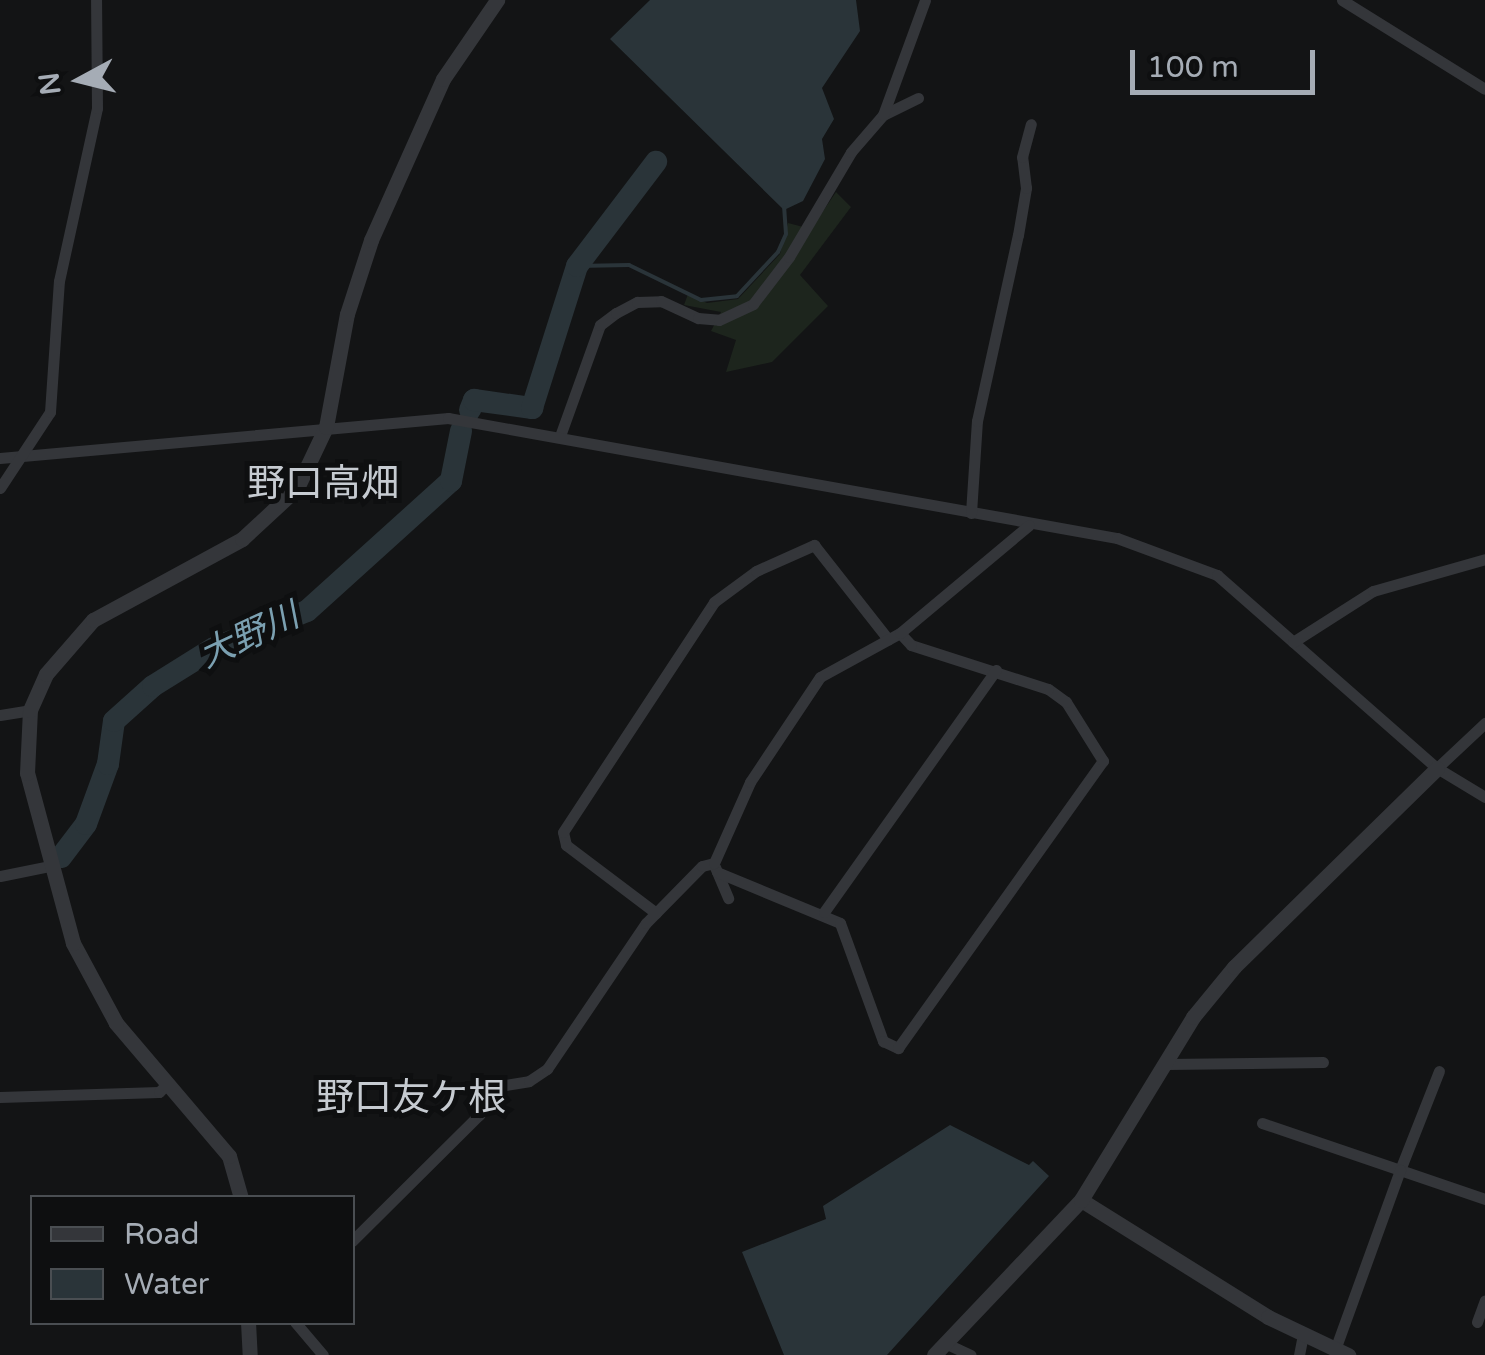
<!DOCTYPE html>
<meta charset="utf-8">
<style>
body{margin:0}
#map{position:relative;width:1485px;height:1355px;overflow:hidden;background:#131415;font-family:"Varela Round","Noto Sans JP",sans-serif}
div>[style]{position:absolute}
.green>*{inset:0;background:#1d251d}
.water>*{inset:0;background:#2a3439}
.stream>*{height:4px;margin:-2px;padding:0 2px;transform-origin:2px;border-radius:2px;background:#2a3439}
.river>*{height:22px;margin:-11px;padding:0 11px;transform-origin:11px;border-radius:11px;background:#2a3439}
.minor>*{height:11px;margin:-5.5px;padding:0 5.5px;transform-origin:5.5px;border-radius:5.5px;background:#34363a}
.tertiary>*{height:15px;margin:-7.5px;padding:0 7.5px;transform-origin:7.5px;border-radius:7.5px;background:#34363a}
span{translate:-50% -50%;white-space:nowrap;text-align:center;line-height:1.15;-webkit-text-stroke:10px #0e0f10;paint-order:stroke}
.water-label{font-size:35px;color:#7ba0b1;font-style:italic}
.quarter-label{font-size:38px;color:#c6cbd1}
.legend{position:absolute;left:30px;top:1195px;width:325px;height:130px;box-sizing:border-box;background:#0e0f10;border:2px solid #4a4e52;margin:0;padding:12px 18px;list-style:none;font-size:30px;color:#a5acb5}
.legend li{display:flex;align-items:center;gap:20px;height:50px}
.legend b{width:50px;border:2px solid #4a4e52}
.north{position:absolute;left:30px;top:30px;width:100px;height:100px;-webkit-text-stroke:8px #0e0f10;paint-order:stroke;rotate:263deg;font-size:28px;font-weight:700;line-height:40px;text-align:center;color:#a5acb5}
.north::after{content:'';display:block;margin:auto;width:35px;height:45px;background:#a5acb5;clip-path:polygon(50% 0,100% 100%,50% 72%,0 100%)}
.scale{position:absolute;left:1130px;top:50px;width:185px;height:45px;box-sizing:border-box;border:5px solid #a5acb5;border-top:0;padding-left:12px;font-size:30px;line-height:35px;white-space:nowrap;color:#a5acb5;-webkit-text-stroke:8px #0e0f10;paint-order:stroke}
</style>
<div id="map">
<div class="green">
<i style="clip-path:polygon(836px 192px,851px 207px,800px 275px,828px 306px,772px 362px,726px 372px,736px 340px,711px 331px,721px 312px,684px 305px,688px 294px,707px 303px,738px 299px,780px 254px,788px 223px,811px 229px)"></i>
</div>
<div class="water">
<i style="clip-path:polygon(650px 0,856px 0,860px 31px,822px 88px,834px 119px,822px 139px,825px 159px,803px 201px,784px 210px,610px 39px)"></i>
<i style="clip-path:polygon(950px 1125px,1029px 1165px,1033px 1161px,1049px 1176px,887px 1355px,784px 1355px,742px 1252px,826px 1219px,823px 1206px)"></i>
</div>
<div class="stream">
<i style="left:577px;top:266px;width:52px;rotate:-1.1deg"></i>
<i style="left:629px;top:265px;width:80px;rotate:25.9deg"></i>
<i style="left:701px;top:300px;width:36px;rotate:-6deg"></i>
<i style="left:737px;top:296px;width:60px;rotate:-47deg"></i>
<i style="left:778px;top:252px;width:20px;rotate:-66deg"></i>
<i style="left:786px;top:234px;width:26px;rotate:-94deg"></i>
</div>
<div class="river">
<i style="left:470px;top:410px;width:11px;rotate:-68deg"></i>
<i style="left:474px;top:400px;width:59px;rotate:7.9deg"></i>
<i style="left:532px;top:408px;width:149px;rotate:-72.4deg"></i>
<i style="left:577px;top:266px;width:131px;rotate:-52.8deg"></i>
<i style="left:61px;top:857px;width:41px;rotate:-52.9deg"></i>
<i style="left:86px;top:824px;width:64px;rotate:-69.9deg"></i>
<i style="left:108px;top:764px;width:43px;rotate:-82.1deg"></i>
<i style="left:114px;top:721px;width:52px;rotate:-41.9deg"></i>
<i style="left:153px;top:686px;width:72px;rotate:-31.9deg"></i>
<i style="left:214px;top:648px;width:100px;rotate:-21.7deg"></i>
<i style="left:307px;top:611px;width:194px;rotate:-42.1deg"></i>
<i style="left:451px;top:481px;width:51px;rotate:-78.7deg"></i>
</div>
<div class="minor">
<i style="left:1342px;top:0;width:168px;rotate:31.9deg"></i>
<i style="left:883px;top:115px;width:39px;rotate:-26deg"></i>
<i style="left:560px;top:436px;width:118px;rotate:-70.2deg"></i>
<i style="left:600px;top:325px;width:20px;rotate:-37deg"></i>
<i style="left:616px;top:313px;width:24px;rotate:-28deg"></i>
<i style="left:637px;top:302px;width:24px;rotate:-2deg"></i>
<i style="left:661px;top:301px;width:41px;rotate:24.7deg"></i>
<i style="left:698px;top:318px;width:21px;rotate:5deg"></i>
<i style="left:719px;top:320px;width:38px;rotate:-25deg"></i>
<i style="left:753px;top:304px;width:59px;rotate:-52.5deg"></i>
<i style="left:789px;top:257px;width:122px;rotate:-59.4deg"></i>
<i style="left:851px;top:152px;width:49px;rotate:-49.1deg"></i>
<i style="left:883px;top:115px;width:122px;rotate:-69.9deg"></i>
<i style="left:0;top:458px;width:450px;rotate:-5.1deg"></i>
<i style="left:448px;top:418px;width:680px;rotate:10.17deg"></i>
<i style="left:1117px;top:538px;width:107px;rotate:20.3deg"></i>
<i style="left:1217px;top:575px;width:293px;rotate:41.3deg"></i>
<i style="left:1437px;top:768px;width:56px;rotate:31.1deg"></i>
<i style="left:0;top:488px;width:91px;rotate:-56.7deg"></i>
<i style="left:50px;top:412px;width:131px;rotate:-86.1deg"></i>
<i style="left:59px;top:281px;width:177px;rotate:-77.6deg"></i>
<i style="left:97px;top:108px;width:108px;rotate:-90.5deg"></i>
<i style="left:971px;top:513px;width:92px;rotate:-86.3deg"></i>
<i style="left:977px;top:421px;width:190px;rotate:-77.6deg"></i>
<i style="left:1018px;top:235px;width:48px;rotate:-80.3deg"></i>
<i style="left:1026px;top:188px;width:31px;rotate:-97deg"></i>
<i style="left:1022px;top:157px;width:34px;rotate:-75deg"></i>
<i style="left:1293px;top:642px;width:95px;rotate:-32.5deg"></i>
<i style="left:1373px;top:591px;width:116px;rotate:-15.9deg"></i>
<i style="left:0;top:715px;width:30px;rotate:-9deg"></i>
<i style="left:1437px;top:768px;width:66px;rotate:-43.2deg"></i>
<i style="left:715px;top:867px;width:34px;rotate:67deg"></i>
<i style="left:717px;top:872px;width:133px;rotate:22.5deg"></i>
<i style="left:840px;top:923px;width:126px;rotate:70deg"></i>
<i style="left:883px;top:1041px;width:17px;rotate:25deg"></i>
<i style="left:898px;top:1048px;width:353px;rotate:-54.5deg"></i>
<i style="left:1103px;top:761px;width:70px;rotate:-122.1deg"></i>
<i style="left:1066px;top:702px;width:22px;rotate:-144deg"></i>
<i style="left:1048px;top:689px;width:144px;rotate:-162.2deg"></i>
<i style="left:911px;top:645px;width:16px;rotate:-133deg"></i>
<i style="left:0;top:876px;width:50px;rotate:-11.5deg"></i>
<i style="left:824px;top:912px;width:297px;rotate:-54.6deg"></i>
<i style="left:656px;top:913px;width:113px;rotate:-142.9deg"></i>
<i style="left:566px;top:845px;width:13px;rotate:-103deg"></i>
<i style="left:563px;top:832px;width:275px;rotate:-56.7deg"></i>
<i style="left:714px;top:602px;width:52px;rotate:-36.4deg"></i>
<i style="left:756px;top:571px;width:64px;rotate:-24.1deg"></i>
<i style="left:814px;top:545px;width:120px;rotate:51.8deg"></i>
<i style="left:1167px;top:1064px;width:156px;rotate:-0.7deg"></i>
<i style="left:1439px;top:1071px;width:106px;rotate:111.5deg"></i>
<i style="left:1400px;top:1170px;width:90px;rotate:18.8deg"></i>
<i style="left:0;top:1097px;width:159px;rotate:-1.8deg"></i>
<i style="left:159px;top:1092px;width:13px;rotate:-45deg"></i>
<i style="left:1262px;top:1123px;width:146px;rotate:18.8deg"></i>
<i style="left:1400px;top:1170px;width:191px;rotate:109.9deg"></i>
<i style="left:352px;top:1241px;width:179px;rotate:-44.8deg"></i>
<i style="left:479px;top:1115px;width:35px;rotate:-55deg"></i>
<i style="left:499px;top:1086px;width:30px;rotate:-9deg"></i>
<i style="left:529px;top:1081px;width:22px;rotate:-34deg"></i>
<i style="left:547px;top:1069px;width:176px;rotate:-55.9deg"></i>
<i style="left:646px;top:923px;width:80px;rotate:-45.5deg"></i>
<i style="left:702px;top:866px;width:12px;rotate:-14deg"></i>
<i style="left:714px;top:863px;width:89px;rotate:-66deg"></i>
<i style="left:750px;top:782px;width:126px;rotate:-56.3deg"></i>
<i style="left:820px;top:677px;width:91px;rotate:-28.8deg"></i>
<i style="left:900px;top:633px;width:168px;rotate:-39.9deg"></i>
<i style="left:295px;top:1322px;width:43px;rotate:49.7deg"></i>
<i style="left:1477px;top:1322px;width:23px;rotate:-70deg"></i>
<i style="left:947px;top:1344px;width:26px;rotate:25deg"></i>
<i style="left:1299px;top:1355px;width:21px;rotate:-79deg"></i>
</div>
<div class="tertiary">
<i style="left:241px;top:1198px;width:44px;rotate:-105.9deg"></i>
<i style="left:229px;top:1156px;width:175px;rotate:-130.4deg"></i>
<i style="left:116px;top:1023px;width:91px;rotate:-118.3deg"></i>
<i style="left:73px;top:943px;width:176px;rotate:-105.1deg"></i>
<i style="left:27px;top:773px;width:63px;rotate:-87.3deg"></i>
<i style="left:30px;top:710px;width:39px;rotate:-66deg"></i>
<i style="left:46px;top:674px;width:72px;rotate:-49deg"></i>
<i style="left:93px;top:620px;width:170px;rotate:-28.5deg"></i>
<i style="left:242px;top:539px;width:75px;rotate:-42.8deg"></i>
<i style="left:297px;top:488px;width:68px;rotate:-64.6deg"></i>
<i style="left:326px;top:427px;width:115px;rotate:-79.5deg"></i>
<i style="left:347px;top:314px;width:78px;rotate:-72deg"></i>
<i style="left:371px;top:240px;width:176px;rotate:-65.9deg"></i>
<i style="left:443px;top:79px;width:96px;rotate:-55.6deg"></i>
<i style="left:1081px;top:1200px;width:221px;rotate:32deg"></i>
<i style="left:1268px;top:1317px;width:89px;rotate:25.4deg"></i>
<i style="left:248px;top:1322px;width:33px;rotate:87deg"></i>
<i style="left:934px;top:1355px;width:214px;rotate:-46.5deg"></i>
<i style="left:1081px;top:1200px;width:215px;rotate:-58.5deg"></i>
<i style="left:1193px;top:1017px;width:65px;rotate:-50.6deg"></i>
<i style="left:1234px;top:967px;width:284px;rotate:-44.4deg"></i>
</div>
<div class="water-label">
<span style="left:249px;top:636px;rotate:-25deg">大野川</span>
</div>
<div class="quarter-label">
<span style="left:323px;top:485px">野口高畑</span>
<span style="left:411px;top:1099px">野口友ケ根</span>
</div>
<ul class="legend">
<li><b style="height:12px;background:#34363a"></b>Road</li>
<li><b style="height:28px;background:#2a3439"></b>Water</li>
</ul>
<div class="north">N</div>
<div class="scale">100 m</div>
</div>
